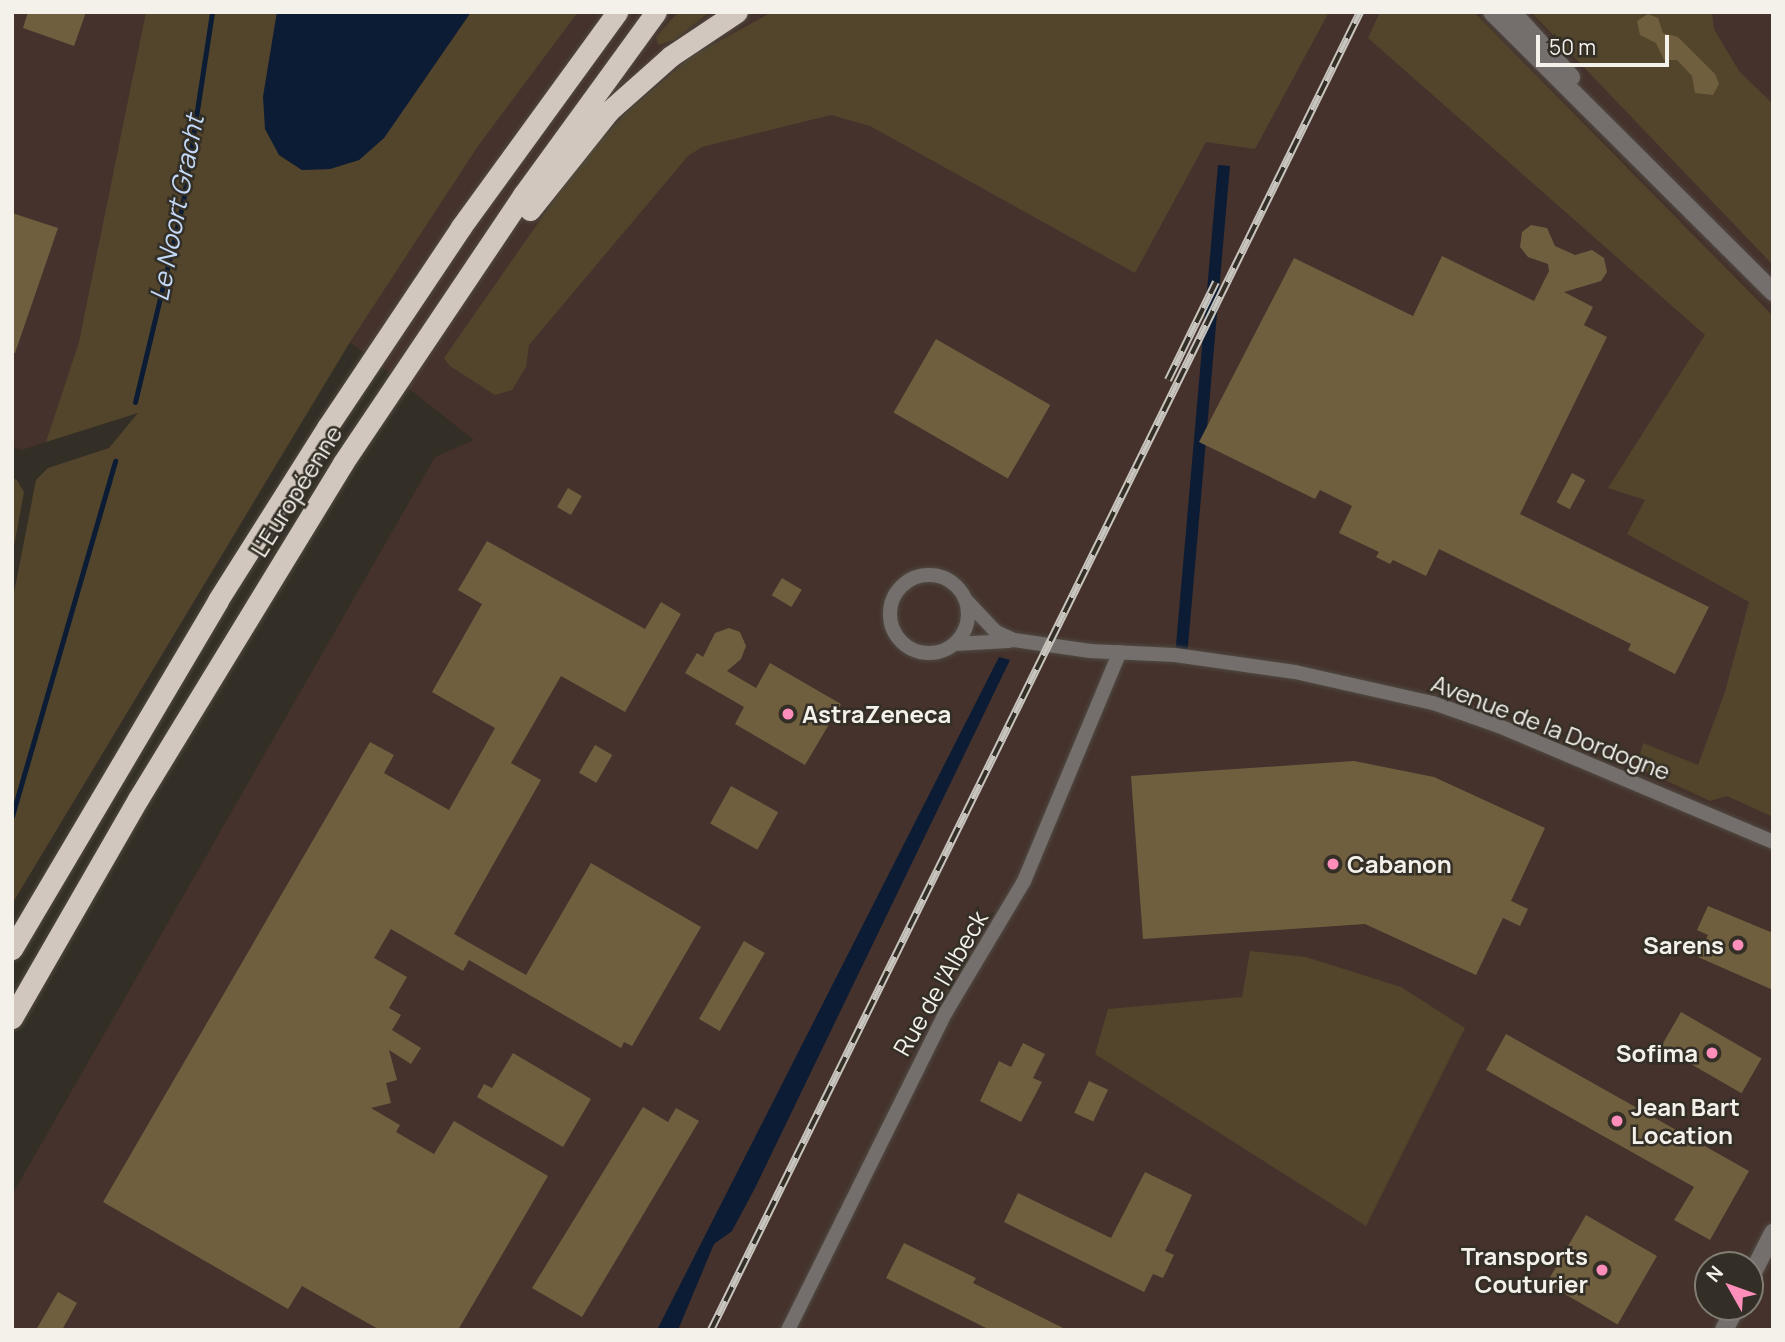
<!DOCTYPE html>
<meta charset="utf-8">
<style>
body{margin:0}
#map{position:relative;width:1785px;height:1342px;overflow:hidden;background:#342f26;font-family:Manrope,sans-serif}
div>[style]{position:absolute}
.industrial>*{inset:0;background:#45322c}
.green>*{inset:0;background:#52452b}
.water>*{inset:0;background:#0c1c34;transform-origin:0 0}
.stream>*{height:5px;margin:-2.5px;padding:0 2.5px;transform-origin:2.5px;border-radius:2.5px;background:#0c1c34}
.building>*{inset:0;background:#705f3e;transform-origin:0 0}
.roads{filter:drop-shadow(0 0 2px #4f4a42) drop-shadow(0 0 2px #4f4a42)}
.minor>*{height:14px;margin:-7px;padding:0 7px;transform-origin:7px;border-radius:7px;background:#746f6c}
.minor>.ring{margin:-7px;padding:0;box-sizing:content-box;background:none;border:14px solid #746f6c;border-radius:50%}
.tertiary>*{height:18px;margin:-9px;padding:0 9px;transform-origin:9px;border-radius:9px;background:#746f6c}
.motorway>*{height:21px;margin:-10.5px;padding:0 10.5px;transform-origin:10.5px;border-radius:10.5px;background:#d2c7be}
.rail>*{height:8px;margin-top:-4px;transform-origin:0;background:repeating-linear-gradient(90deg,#342f26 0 16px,#c8c5be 0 32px);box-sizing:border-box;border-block:2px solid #c8c5be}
.dots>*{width:19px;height:19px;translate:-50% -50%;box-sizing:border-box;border:4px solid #342f26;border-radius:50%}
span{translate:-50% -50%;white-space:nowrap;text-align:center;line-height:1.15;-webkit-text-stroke:5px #342f26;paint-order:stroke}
.street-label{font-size:24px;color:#f4f1eb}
.poi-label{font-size:24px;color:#f4f1eb;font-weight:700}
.left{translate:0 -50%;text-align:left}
.right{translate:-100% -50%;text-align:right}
.water-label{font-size:26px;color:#c3d9f8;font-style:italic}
.frame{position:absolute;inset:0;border:14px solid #f4f1eb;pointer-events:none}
.north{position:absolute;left:1694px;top:1251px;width:70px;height:70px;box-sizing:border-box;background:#342f26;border:2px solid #817d75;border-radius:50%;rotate:310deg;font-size:19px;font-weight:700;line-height:28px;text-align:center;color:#f4f1eb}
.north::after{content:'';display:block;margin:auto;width:24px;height:32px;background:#ff8ebb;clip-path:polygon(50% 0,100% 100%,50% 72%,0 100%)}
.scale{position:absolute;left:1536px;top:35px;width:133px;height:32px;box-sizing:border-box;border:4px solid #f4f1eb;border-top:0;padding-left:9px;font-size:21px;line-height:24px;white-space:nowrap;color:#f4f1eb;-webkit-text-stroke:5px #342f26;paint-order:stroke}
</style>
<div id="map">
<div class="industrial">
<i style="clip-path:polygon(evenodd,12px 12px,1773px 12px,1773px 1330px,12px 1330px,12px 1195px,435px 457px,474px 440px,350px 342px,22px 450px,12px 447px,12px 12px,1708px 1265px,1750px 1265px,1750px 1307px,1708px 1307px,1708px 1265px)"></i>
</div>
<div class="green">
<i style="clip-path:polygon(146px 12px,277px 12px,263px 97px,279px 155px,302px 170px,330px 169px,359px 160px,384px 138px,471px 12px,578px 12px,478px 146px,350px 342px,12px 904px,12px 603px,36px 480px,48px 468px,109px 448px,138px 413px,46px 442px,79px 342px)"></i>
<i style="clip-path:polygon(678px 12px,710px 12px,674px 40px,658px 45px,656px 37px)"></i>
<i style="clip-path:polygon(772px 12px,1329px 12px,1255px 149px,1206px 142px,1135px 273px,870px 126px,831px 115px,702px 147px,688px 156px,529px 345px,526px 367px,512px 390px,495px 395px,450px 366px,444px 358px,584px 157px,629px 110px,692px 56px)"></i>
<i style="clip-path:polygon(1380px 12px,1474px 12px,1773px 316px,1773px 817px,1727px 796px,1710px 801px,1637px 767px,1643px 743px,1698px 765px,1725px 692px,1749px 602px,1627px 534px,1645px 500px,1608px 488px,1705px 335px,1368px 38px)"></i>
<i style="clip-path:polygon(1531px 12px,1712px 12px,1714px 29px,1739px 71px,1773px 104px,1773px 265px)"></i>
<i style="clip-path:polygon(16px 479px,24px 492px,12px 557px,12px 480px)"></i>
<i style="clip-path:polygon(1250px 951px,1306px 957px,1401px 987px,1465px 1028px,1366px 1226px,1095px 1054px,1108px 1009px,1242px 997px)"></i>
</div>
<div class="water">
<i style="clip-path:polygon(277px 12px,471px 12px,384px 138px,359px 160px,330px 169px,302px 170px,279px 155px,265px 129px,263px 97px)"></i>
<i style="left:1218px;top:165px;width:12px;height:487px;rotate:5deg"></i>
<i style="clip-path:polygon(999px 657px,1010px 660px,755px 1188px,732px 1231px,714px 1244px,678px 1330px,657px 1330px)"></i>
</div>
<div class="stream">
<i style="left:135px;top:402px;width:206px;rotate:-76.5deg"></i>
<i style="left:183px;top:202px;width:192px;rotate:-81.3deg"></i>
<i style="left:12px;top:816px;width:370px;rotate:-73.8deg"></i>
</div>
<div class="building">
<i style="clip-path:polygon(28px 12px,86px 12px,74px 46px,23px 28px)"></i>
<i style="clip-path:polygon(1648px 14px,1658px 18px,1663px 33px,1678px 37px,1715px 74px,1719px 84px,1713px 95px,1695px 93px,1692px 76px,1677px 60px,1664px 60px,1656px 43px,1640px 35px,1637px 21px)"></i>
<i style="clip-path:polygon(12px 213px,58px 228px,15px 353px,12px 353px)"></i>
<i style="clip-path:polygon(1531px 225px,1547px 228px,1555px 246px,1575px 255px,1592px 250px,1604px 258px,1607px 272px,1601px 281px,1564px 292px,1593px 307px,1584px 325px,1607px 337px,1520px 514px,1709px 607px,1675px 674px,1628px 650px,1631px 644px,1439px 549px,1426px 576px,1393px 560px,1390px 564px,1376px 557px,1379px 552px,1339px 533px,1352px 506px,1320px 490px,1315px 499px,1199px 442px,1294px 258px,1413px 316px,1442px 256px,1534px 301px,1549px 271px,1548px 264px,1528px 257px,1520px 247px,1522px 232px)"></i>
<i style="left:936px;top:339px;width:132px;height:85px;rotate:30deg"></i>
<i style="left:1572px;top:473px;width:15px;height:33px;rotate:28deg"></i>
<i style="left:568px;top:488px;width:16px;height:22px;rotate:30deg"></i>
<i style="clip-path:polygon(487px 541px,645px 629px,661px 602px,681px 614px,625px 712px,561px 676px,511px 763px,541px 780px,454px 934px,526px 975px,591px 863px,701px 927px,632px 1046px,624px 1042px,621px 1048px,469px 960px,463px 971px,391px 929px,374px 958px,407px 977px,389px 1008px,401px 1015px,392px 1030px,421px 1048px,411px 1064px,389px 1050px,397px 1080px,386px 1083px,391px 1103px,371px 1108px,400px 1125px,396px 1132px,434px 1154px,454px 1121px,548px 1176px,458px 1330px,380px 1330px,302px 1286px,288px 1309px,103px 1202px,370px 742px,394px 755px,384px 773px,449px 810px,495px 728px,432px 692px,482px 604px,458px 590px)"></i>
<i style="left:782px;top:578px;width:23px;height:20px;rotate:31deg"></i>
<i style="clip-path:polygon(729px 628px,740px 632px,746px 646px,741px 659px,727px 671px,756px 688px,770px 663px,841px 704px,805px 765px,735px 724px,744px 707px,685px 673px,697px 653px,703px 657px,715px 633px)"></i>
<i style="left:595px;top:745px;width:20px;height:32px;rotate:30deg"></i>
<i style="clip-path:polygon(1354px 761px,1434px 777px,1545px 828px,1511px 901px,1528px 909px,1520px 926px,1503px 918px,1476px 975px,1365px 924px,1143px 939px,1131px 776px)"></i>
<i style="left:731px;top:786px;width:54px;height:43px;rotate:29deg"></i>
<i style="clip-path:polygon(1708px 906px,1773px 933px,1773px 990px,1698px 957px,1708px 935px,1697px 930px)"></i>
<i style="left:744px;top:941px;width:24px;height:90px;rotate:30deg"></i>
<i style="left:1681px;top:1012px;width:93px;height:40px;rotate:30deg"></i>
<i style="clip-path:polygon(1506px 1034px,1749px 1171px,1710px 1240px,1674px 1220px,1694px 1187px,1486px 1070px)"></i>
<i style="clip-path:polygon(1023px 1043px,1045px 1054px,1033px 1078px,1042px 1082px,1021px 1122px,980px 1101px,999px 1061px,1011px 1067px)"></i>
<i style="clip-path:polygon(513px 1053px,591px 1099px,563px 1147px,477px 1097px,484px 1084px,492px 1088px)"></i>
<i style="left:1089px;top:1081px;width:21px;height:35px;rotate:25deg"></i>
<i style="clip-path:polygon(643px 1107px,668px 1122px,676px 1108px,699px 1121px,582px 1317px,532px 1288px)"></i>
<i style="clip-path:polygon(1145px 1172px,1192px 1195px,1165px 1251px,1174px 1255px,1163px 1278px,1153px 1274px,1144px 1292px,1004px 1222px,1018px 1193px,1111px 1238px)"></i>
<i style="left:1586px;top:1215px;width:82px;height:79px;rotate:30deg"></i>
<i style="clip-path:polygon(904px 1243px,976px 1278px,973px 1283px,1067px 1330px,990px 1330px,886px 1278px)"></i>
<i style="clip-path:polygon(58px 1292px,77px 1303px,62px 1330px,36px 1330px)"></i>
</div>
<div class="roads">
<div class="minor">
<i class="ring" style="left:890px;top:575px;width:64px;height:64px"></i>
<i style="left:965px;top:599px;width:45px;rotate:46.8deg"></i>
<i style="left:996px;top:632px;width:20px;rotate:24deg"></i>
<i style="left:1014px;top:640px;width:77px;rotate:8.2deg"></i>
<i style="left:1090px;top:651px;width:85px;rotate:2.7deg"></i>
<i style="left:1175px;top:655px;width:121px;rotate:8.1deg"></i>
<i style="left:1295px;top:672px;width:141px;rotate:12.7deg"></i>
<i style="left:1433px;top:703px;width:70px;rotate:19.2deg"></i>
<i style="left:1499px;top:726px;width:298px;rotate:22.9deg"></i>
<i style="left:955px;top:644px;width:54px;rotate:-3.2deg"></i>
<i style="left:788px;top:1330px;width:355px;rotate:-63.6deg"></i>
<i style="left:946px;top:1012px;width:152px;rotate:-59.2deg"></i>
<i style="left:1024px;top:881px;width:248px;rotate:-67.3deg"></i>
</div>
<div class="tertiary">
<i style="left:1492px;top:12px;width:397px;rotate:44.9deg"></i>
<i style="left:1512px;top:12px;width:88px;rotate:47.8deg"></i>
<i style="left:1750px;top:1278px;width:51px;rotate:-62.9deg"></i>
<i style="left:1724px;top:1330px;width:26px;rotate:-62deg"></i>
</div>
<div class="motorway">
<i style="left:530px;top:210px;width:127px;rotate:-51.4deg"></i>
<i style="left:609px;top:111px;width:83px;rotate:-41.6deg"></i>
<i style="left:671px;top:56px;width:79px;rotate:-33.7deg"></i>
<i style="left:12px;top:949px;width:405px;rotate:-59.4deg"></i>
<i style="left:218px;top:600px;width:206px;rotate:-57.7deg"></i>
<i style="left:328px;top:426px;width:239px;rotate:-56.2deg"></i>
<i style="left:461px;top:227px;width:266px;rotate:-54deg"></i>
<i style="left:12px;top:1018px;width:253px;rotate:-60.1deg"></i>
<i style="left:138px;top:799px;width:394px;rotate:-58.6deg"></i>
<i style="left:343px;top:463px;width:323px;rotate:-56.1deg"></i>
<i style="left:523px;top:195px;width:226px;rotate:-54deg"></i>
</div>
</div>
<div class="rail">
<i style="left:1168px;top:380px;width:109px;rotate:-63.9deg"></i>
<i style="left:711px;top:1330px;width:1469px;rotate:-63.78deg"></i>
</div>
<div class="dots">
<i style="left:788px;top:714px;background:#ff8ebb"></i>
<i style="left:1333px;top:864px;background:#ff8ebb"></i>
<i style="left:1738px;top:945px;background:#ff8ebb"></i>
<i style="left:1712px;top:1053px;background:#ff8ebb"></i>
<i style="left:1617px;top:1121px;background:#ff8ebb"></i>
<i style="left:1602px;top:1270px;background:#ff8ebb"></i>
</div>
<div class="street-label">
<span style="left:296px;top:491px;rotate:-58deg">L'Européenne</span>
<span style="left:1551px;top:727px;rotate:21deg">Avenue de la Dordogne</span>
<span style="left:940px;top:983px;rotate:-60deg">Rue de l'Albeck</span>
</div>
<div class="poi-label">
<span class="left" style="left:802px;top:714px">AstraZeneca</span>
<span class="left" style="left:1347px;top:864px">Cabanon</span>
<span class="right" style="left:1724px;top:945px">Sarens</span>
<span class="right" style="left:1698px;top:1053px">Sofima</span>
<span class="left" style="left:1631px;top:1121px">Jean Bart<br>Location</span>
<span class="right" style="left:1588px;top:1270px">Transports<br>Couturier</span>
</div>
<div class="water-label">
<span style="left:177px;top:208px;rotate:-79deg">Le Noort Gracht</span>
</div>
<div class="frame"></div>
<div class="north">N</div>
<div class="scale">50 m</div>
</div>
